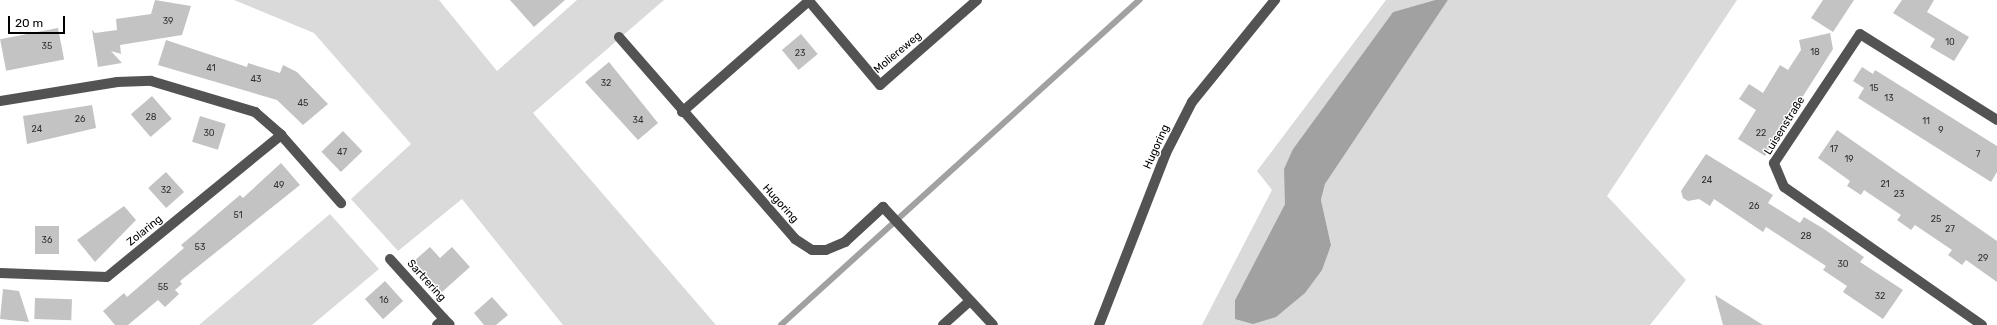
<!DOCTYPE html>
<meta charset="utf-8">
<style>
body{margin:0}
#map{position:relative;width:1997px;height:325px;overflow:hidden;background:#fff;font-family:Rubik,sans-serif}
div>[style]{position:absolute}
.green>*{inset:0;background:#dadada}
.water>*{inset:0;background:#a1a1a1}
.stream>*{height:5.5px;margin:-2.75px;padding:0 2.75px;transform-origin:2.75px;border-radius:2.75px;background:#a1a1a1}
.building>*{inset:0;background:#c3c3c3;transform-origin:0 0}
.minor>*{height:10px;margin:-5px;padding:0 5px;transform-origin:5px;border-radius:5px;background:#535353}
span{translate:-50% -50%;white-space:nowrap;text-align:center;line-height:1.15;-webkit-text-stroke:3px #fff;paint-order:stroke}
.number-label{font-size:9px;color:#313131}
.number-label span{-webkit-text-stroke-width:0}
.street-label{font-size:11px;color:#000}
.scale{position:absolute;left:8px;top:16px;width:57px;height:18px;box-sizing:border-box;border:2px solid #000;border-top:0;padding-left:5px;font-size:12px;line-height:14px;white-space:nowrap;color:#000;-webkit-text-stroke:3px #fff;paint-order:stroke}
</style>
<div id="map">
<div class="green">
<i style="clip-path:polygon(234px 0,439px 0,497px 71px,577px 0,664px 0,533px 113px,716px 325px,563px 325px,462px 199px,398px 251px,351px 199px,411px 144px,314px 33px)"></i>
<i style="clip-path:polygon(1386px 0,1435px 0,1393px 12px,1293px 149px,1285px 204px,1235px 300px,1331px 245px,1321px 200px,1325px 184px,1448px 0,1737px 0,1607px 196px,1686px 280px,1650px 325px,1202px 325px,1272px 190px,1257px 171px)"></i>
<i style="clip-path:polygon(330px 214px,379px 269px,312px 325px,199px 325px)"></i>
</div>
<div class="water">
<i style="clip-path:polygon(1435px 0,1448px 0,1325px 184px,1321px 200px,1331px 245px,1322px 270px,1305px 293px,1276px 317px,1253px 324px,1235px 319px,1235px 300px,1285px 204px,1284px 169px,1293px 149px,1393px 12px)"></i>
</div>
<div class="stream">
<i style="left:781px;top:325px;width:484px;rotate:-42.2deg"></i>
</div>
<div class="building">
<i style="clip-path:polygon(155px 0,191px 6px,182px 35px,120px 45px,121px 54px,111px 51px,122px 63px,98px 67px,92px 30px,95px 33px,117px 30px,116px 19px,151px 14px)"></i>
<i style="clip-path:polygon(510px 0,565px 0,534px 27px)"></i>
<i style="clip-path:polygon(1823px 0,1854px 0,1833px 32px,1811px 18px)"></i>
<i style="clip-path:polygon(1902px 0,1934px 0,1927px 12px,1969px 37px,1954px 61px,1930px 47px,1935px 39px,1893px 13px)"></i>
<i style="left:58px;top:28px;width:32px;height:59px;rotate:79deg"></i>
<i style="clip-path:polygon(1830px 33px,1833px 49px,1765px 156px,1738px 139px,1756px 110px,1739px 99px,1749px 84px,1763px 93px,1780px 65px,1788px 70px,1801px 50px,1799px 40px)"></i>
<i style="left:801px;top:34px;width:26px;height:25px;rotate:50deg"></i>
<i style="clip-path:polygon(166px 40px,247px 67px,248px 63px,280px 73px,283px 65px,297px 72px,328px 104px,303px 125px,277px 100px,158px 65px)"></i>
<i style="clip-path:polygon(609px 62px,658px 123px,638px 140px,585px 82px)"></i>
<i style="clip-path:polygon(1862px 67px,1873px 74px,1875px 70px,1997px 146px,1997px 172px,1991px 182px,1858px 98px,1864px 88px,1853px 81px)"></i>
<i style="left:152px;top:96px;width:30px;height:28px;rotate:49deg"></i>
<i style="clip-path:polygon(92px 105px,96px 128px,27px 144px,23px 116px)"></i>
<i style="left:200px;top:116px;width:27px;height:27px;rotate:17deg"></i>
<i style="clip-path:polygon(1837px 130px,1997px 241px,1997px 282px,1966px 260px,1962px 265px,1948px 255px,1952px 250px,1915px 225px,1911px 230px,1897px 220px,1901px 215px,1864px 190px,1861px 195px,1847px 186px,1850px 181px,1818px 158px)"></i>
<i style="left:343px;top:131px;width:28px;height:30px;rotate:46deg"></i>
<i style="clip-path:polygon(1706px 154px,1773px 195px,1768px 203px,1800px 223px,1804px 217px,1824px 229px,1864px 257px,1860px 262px,1903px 290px,1883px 319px,1843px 292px,1847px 286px,1823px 270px,1826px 266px,1766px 227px,1763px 232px,1714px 199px,1710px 206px,1699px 199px,1688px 201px,1683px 198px,1681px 191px)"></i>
<i style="clip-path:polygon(281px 163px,300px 185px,180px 281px,182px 284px,175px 290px,179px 294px,165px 307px,158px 300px,128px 325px,115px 325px,103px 311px,124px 293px,127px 297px,184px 248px,181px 245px,193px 235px,240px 195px,243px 198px)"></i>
<i style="left:166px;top:172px;width:27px;height:24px;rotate:48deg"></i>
<i style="clip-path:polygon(124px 206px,136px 220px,95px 262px,77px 240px)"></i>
<i style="left:59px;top:226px;width:28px;height:24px;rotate:90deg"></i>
<i style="clip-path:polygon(430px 247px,440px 258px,452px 247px,470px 267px,442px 292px,414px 261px)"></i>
<i style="left:385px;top:281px;width:27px;height:27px;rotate:48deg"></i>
<i style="clip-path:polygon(3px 289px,19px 291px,29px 322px,0 319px)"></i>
<i style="clip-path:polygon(1715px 295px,1763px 325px,1723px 325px)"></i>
<i style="clip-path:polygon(492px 297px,508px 315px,496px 325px,484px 325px,474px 313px)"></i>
<i style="left:35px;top:298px;width:37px;height:21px;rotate:2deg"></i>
</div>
<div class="minor">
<i style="left:809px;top:1px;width:110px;rotate:49.8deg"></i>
<i style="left:880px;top:85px;width:129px;rotate:-41.2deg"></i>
<i style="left:619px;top:37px;width:268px;rotate:48.9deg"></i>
<i style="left:795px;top:239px;width:20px;rotate:33deg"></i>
<i style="left:812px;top:250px;width:14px"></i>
<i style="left:826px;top:250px;width:21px;rotate:-23deg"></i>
<i style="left:845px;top:242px;width:52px;rotate:-42.6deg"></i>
<i style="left:883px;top:207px;width:161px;rotate:47deg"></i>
<i style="left:0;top:101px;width:119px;rotate:-9.2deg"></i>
<i style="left:117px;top:82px;width:34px;rotate:-2deg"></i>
<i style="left:151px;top:81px;width:109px;rotate:16.6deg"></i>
<i style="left:255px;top:112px;width:35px;rotate:41deg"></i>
<i style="left:281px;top:135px;width:91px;rotate:48.6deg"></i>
<i style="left:682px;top:112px;width:170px;rotate:-41.2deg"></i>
<i style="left:390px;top:259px;width:81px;rotate:48deg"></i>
<i style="left:0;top:273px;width:107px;rotate:2.1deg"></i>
<i style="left:107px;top:277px;width:225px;rotate:-39.2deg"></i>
<i style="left:437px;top:325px;width:9px;rotate:-41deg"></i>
<i style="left:444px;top:319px;width:8px;rotate:45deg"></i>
<i style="left:943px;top:325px;width:36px;rotate:-42deg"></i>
<i style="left:1099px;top:325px;width:185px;rotate:-68.7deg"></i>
<i style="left:1166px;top:153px;width:57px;rotate:-63deg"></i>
<i style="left:1192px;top:102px;width:132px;rotate:-50.9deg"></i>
<i style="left:1982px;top:325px;width:241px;rotate:-145.1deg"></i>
<i style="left:1784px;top:187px;width:26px;rotate:-113deg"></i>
<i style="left:1774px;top:163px;width:155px;rotate:-56.3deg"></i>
<i style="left:1860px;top:34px;width:162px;rotate:32.1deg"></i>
</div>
<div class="number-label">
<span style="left:168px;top:21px">39</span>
<span style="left:1950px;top:42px">10</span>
<span style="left:47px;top:46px">35</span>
<span style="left:1815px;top:52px">18</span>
<span style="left:800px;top:53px">23</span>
<span style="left:211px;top:68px">41</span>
<span style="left:256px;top:79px">43</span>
<span style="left:606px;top:83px">32</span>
<span style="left:1874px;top:88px">15</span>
<span style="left:1889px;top:98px">13</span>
<span style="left:303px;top:103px">45</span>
<span style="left:151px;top:117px">28</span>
<span style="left:80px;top:119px">26</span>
<span style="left:638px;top:120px">34</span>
<span style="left:1926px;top:121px">11</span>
<span style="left:37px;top:129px">24</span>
<span style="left:1941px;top:130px">9</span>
<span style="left:209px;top:133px">30</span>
<span style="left:1761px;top:133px">22</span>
<span style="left:1834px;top:149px">17</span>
<span style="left:342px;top:152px">47</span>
<span style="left:1978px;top:154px">7</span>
<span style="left:1849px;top:159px">19</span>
<span style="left:1707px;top:180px">24</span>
<span style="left:1885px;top:184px">21</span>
<span style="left:279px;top:185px">49</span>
<span style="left:166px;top:190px">32</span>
<span style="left:1899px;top:194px">23</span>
<span style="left:1754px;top:206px">26</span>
<span style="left:238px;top:215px">51</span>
<span style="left:1936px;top:219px">25</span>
<span style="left:1950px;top:229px">27</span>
<span style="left:1806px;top:236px">28</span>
<span style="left:47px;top:240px">36</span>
<span style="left:200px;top:247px">53</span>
<span style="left:1983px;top:258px">29</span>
<span style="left:1843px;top:264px">30</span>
<span style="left:163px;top:287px">55</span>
<span style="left:1880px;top:296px">32</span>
<span style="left:384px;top:300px">16</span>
</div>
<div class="street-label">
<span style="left:898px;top:53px;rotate:-40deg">Moliereweg</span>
<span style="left:1785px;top:126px;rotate:-58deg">Luisenstraße</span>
<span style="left:1157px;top:147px;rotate:-66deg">Hugoring</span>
<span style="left:780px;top:204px;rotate:48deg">Hugoring</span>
<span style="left:145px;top:231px;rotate:-39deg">Zolaring</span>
<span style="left:426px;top:281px;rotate:48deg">Sartrering</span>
</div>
<div class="scale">20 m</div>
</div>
